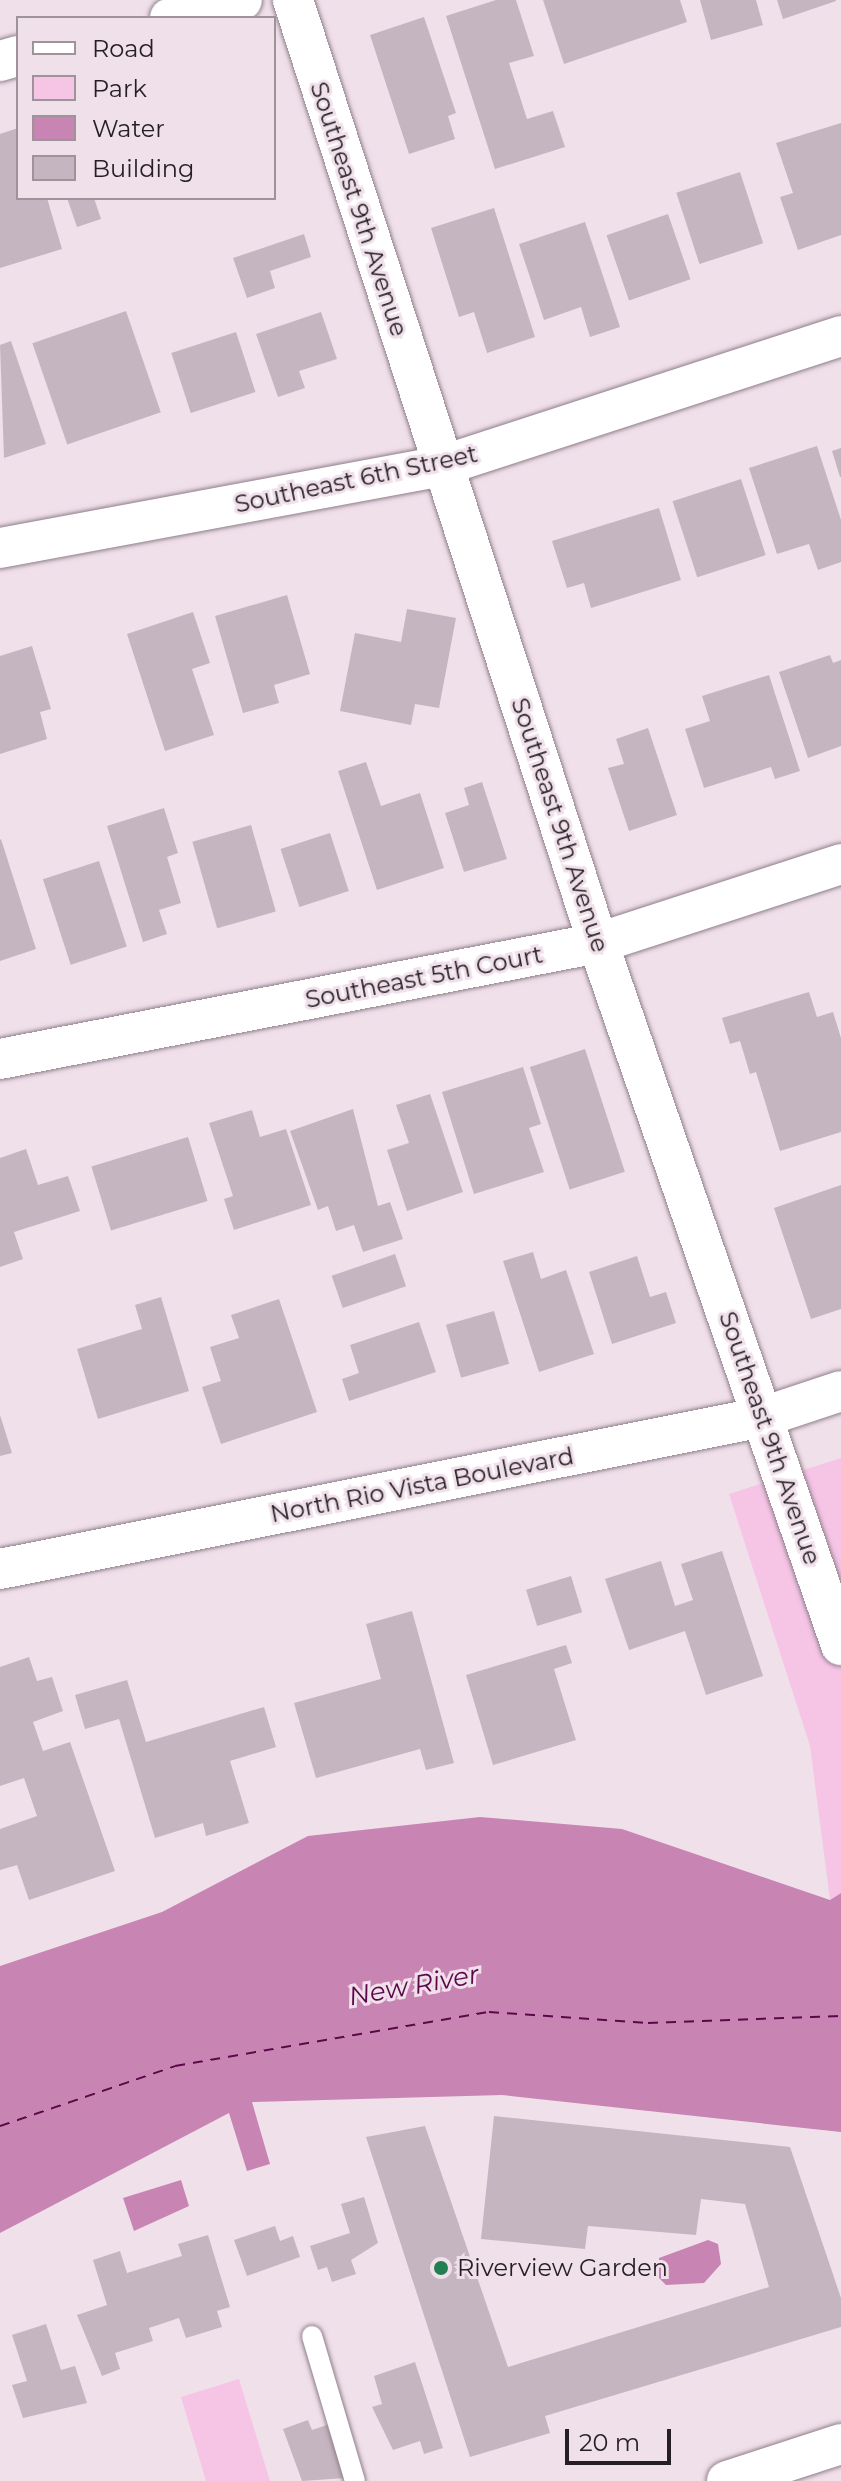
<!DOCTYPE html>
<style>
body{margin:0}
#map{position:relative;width:841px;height:2481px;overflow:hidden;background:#f0e0ea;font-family:Montserrat,sans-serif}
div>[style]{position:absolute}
.green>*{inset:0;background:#f6c5e6}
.water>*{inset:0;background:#c884b3}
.ferry>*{height:2px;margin-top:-1px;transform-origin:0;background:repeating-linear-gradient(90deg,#5b074a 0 10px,transparent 0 18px)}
.building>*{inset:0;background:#c5b5c0;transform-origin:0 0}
.roads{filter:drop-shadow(0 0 2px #8e7f89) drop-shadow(0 0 2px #8e7f89)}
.service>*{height:20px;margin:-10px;padding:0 10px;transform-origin:10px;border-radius:10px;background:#fff}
.minor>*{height:40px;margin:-20px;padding:0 20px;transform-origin:20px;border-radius:20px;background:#fff}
.dots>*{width:22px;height:22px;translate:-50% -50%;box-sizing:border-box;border:4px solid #f0e0ea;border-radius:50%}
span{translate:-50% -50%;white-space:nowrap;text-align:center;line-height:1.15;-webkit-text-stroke:6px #f0e0ea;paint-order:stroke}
.street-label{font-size:24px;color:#251f23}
.poi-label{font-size:24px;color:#251f23}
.left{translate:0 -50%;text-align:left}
.water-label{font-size:26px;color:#5b074a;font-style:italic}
.legend{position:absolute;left:16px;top:16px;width:260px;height:184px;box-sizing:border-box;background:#f0e0ea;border:2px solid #9f939a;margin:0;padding:10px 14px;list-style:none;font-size:24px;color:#251f23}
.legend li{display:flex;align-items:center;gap:16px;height:40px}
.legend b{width:40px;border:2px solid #9f939a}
.scale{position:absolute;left:565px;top:2429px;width:106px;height:36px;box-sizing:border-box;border:4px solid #251f23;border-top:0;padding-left:10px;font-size:24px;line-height:28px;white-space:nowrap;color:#251f23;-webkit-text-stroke:6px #f0e0ea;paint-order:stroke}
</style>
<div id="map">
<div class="green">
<i style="clip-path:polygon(841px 1458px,841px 1893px,830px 1900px,810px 1746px,729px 1494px)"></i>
<i style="clip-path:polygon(239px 2379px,270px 2481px,206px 2481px,181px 2397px)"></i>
</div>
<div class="water">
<i style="clip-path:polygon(480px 1817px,622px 1829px,830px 1900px,841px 1893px,841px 2132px,502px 2095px,252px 2102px,270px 2164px,247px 2171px,229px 2113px,0 2233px,0 1966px,162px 1912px,308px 1836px)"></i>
<i style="clip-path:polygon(181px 2180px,189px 2206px,134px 2231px,123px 2198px)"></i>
<i style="clip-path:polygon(708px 2240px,718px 2244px,721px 2264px,704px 2283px,666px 2285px,659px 2278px,659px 2258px)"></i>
</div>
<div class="ferry">
<i style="left:0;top:2126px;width:185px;rotate:-18.9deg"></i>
<i style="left:175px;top:2066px;width:319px;rotate:-9.8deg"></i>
<i style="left:489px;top:2012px;width:159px;rotate:4deg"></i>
<i style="left:648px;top:2023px;width:193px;rotate:-2.1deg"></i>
</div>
<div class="building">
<i style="clip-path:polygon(496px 0,516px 0,534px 56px,509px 63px,527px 119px,553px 111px,565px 147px,495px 169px,446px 16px)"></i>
<i style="clip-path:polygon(543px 0,680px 0,687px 22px,564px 64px)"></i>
<i style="clip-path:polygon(700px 0,756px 0,763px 25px,711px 40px)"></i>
<i style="clip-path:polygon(777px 0,836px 0,836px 1px,783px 19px)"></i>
<i style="clip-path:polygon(424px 17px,456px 113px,448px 116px,455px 139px,409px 154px,370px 35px)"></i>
<i style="clip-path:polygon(841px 123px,841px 235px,798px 250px,780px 197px,793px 193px,776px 143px)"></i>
<i style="clip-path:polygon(18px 128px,18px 198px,47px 198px,62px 249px,0 268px,0 134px)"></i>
<i style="left:740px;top:172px;width:75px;height:67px;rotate:72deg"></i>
<i style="clip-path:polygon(67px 198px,94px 198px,101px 219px,77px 227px)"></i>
<i style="clip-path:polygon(494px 208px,535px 337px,487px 353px,474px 312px,459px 317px,431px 228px)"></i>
<i style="left:668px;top:214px;width:69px;height:65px;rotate:71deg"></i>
<i style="clip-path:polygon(585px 222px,620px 327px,590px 337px,581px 307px,544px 320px,519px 244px)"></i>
<i style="clip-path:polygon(304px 234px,311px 257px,270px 271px,275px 288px,247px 298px,233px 258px)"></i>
<i style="left:126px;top:311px;width:107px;height:99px;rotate:71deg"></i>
<i style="clip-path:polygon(321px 312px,337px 359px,299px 371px,305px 388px,278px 397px,256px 334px)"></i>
<i style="left:236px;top:332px;width:63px;height:68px;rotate:72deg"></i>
<i style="clip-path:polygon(11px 341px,46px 444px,4px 458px,0 345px)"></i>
<i style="clip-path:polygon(817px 446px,841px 520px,841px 562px,818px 570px,809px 544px,777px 554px,749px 468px)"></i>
<i style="clip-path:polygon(841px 448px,841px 477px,840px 477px,832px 451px)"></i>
<i style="left:741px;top:479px;width:80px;height:72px;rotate:72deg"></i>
<i style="clip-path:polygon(659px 508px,681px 580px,591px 608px,584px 583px,567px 588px,552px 541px)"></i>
<i style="clip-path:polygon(287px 595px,310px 674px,274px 685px,279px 703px,243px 713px,215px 616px)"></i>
<i style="clip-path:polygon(407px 609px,456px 618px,439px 708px,415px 704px,411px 725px,340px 711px,355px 633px,401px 642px)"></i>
<i style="clip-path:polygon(193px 612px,210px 663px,192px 669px,214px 735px,165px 751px,127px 634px)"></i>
<i style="clip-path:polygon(32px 646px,51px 709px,40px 712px,47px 739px,0 754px,0 656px)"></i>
<i style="clip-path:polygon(830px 655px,833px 663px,841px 660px,841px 746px,808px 758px,779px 672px)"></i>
<i style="clip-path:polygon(769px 675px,800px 771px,775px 779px,771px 767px,704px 788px,685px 729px,710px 721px,702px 696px)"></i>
<i style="clip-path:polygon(648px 728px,677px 815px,629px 831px,608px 768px,624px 764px,616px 739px)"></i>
<i style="clip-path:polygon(366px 762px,381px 806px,420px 793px,444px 868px,377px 890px,338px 771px)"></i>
<i style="clip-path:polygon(482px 782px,507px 859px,464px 872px,445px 813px,469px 805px,464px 788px)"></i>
<i style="clip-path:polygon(164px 808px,178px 853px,167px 857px,181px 903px,159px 910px,167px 934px,143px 942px,107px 826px)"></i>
<i style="left:251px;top:825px;width:90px;height:61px;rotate:74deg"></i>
<i style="left:330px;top:833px;width:61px;height:52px;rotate:72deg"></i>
<i style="clip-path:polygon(1px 839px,36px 949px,0 961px,0 840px)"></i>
<i style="left:99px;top:861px;width:90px;height:59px;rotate:72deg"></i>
<i style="clip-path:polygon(809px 992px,817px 1017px,833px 1012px,841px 1038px,841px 1132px,780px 1151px,756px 1072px,750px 1074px,740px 1041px,730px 1044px,722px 1018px)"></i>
<i style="left:585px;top:1049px;width:129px;height:58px;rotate:72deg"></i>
<i style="clip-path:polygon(523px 1067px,541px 1124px,529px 1128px,544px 1172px,474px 1194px,442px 1092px)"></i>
<i style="clip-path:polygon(430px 1094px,463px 1192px,407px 1211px,387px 1150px,409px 1143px,396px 1105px)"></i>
<i style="clip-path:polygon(353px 1109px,378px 1206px,390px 1202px,403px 1239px,363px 1252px,354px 1225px,336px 1231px,328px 1206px,318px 1210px,290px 1131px)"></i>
<i style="clip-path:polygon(252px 1110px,260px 1137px,286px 1129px,311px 1205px,234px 1230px,224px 1199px,233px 1196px,209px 1123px)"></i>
<i style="left:188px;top:1137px;width:67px;height:101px;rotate:73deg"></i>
<i style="clip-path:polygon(26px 1149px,38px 1185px,68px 1176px,80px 1211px,14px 1232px,23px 1259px,0 1267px,0 1158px)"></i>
<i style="clip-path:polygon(841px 1185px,841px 1309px,811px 1319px,774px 1208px)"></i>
<i style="clip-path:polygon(533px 1252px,541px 1279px,566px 1270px,594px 1354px,539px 1372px,503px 1261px)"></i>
<i style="left:395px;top:1254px;width:34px;height:67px;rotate:71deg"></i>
<i style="clip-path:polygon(637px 1256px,650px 1297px,666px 1292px,676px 1323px,612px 1344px,589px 1272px)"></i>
<i style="clip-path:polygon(161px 1297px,189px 1391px,98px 1419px,77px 1349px,142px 1329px,135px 1305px)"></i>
<i style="clip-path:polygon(279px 1299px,317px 1412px,221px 1444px,202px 1387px,221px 1381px,210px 1347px,239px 1338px,231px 1315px)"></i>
<i style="left:494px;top:1311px;width:55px;height:50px;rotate:74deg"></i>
<i style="clip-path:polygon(419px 1322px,436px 1372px,349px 1401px,342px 1379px,359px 1373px,350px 1345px)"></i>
<i style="clip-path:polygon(0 1415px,12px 1453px,0 1456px)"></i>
<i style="clip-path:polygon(722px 1551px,763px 1676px,706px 1695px,685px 1631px,629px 1650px,605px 1579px,661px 1561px,675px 1606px,693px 1600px,681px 1564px)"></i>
<i style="left:571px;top:1576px;width:38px;height:47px;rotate:73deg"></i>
<i style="clip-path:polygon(412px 1611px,454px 1763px,426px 1770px,420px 1749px,316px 1778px,294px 1703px,381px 1679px,366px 1624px)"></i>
<i style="clip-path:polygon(566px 1645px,572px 1663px,554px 1669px,576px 1740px,493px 1765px,466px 1675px)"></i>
<i style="clip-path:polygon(29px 1657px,37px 1681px,52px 1677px,63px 1711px,33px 1722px,43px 1751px,70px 1742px,115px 1871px,29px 1900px,17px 1865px,0 1870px,0 1829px,37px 1816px,24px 1778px,0 1786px,0 1667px)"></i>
<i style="clip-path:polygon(127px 1680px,146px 1742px,264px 1707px,276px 1747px,230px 1761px,249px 1823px,206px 1836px,203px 1823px,155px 1838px,119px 1719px,85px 1729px,75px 1695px)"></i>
<i style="clip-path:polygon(494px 2116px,790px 2147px,841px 2298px,841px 2327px,545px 2416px,550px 2433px,470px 2457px,366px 2137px,425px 2126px,508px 2367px,769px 2287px,745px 2204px,701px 2199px,696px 2235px,588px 2226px,585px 2249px,481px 2239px)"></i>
<i style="clip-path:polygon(364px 2197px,378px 2243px,351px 2260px,356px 2274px,332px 2282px,327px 2267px,318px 2270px,310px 2246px,350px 2233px,341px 2204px)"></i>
<i style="clip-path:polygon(275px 2226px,280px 2241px,293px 2236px,300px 2257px,247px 2276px,234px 2240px)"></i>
<i style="clip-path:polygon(208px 2235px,230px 2307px,217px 2311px,222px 2327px,186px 2338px,179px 2318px,149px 2328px,153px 2341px,115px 2353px,120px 2369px,102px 2376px,77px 2315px,107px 2305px,93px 2260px,120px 2251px,127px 2273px,182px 2256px,178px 2244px)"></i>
<i style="clip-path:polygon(46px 2324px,61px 2370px,75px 2366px,87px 2403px,23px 2418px,12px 2385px,27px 2381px,12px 2335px)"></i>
<i style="clip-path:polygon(415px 2362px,443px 2448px,424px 2454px,420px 2441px,393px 2450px,372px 2407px,382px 2404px,374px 2376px)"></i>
<i style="clip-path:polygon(308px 2420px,312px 2430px,327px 2425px,346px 2478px,302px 2481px,283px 2429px)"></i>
</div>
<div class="roads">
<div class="service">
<i style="left:312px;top:2336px;width:151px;rotate:73.5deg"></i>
</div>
<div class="minor">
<i style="left:293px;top:0;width:991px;rotate:72.08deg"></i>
<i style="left:598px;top:943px;width:743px;rotate:70.91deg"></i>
<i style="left:170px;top:18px;width:74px;rotate:-14deg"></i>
<i style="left:0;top:61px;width:19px;rotate:-16deg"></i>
<i style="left:0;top:548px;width:449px;rotate:-10.5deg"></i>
<i style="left:441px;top:466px;width:421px;rotate:-18deg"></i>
<i style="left:0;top:1059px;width:609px;rotate:-10.98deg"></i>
<i style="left:598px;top:943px;width:256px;rotate:-18deg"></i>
<i style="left:0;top:1569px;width:778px;rotate:-11.27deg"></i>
<i style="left:763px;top:1417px;width:82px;rotate:-18.4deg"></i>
<i style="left:727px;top:2481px;width:120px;rotate:-18deg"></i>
</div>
</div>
<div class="dots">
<i style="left:441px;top:2268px;background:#227e53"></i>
</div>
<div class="street-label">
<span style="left:359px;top:209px;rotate:72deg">Southeast 9th Avenue</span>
<span style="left:356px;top:479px;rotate:-12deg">Southeast 6th Street</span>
<span style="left:560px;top:825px;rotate:72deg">Southeast 9th Avenue</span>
<span style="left:424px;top:977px;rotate:-11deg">Southeast 5th Court</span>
<span style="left:770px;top:1438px;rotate:71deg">Southeast 9th Avenue</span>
<span style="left:422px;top:1485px;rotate:-11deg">North Rio Vista Boulevard</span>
</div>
<div class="poi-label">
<span class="left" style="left:457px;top:2268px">Riverview Garden</span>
</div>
<div class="water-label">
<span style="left:414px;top:1986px;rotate:-10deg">New River</span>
</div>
<ul class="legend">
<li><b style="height:10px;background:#fff"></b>Road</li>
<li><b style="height:22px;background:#f6c5e6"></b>Park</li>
<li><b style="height:22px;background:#c884b3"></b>Water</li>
<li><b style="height:22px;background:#c5b5c0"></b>Building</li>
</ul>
<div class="scale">20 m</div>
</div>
